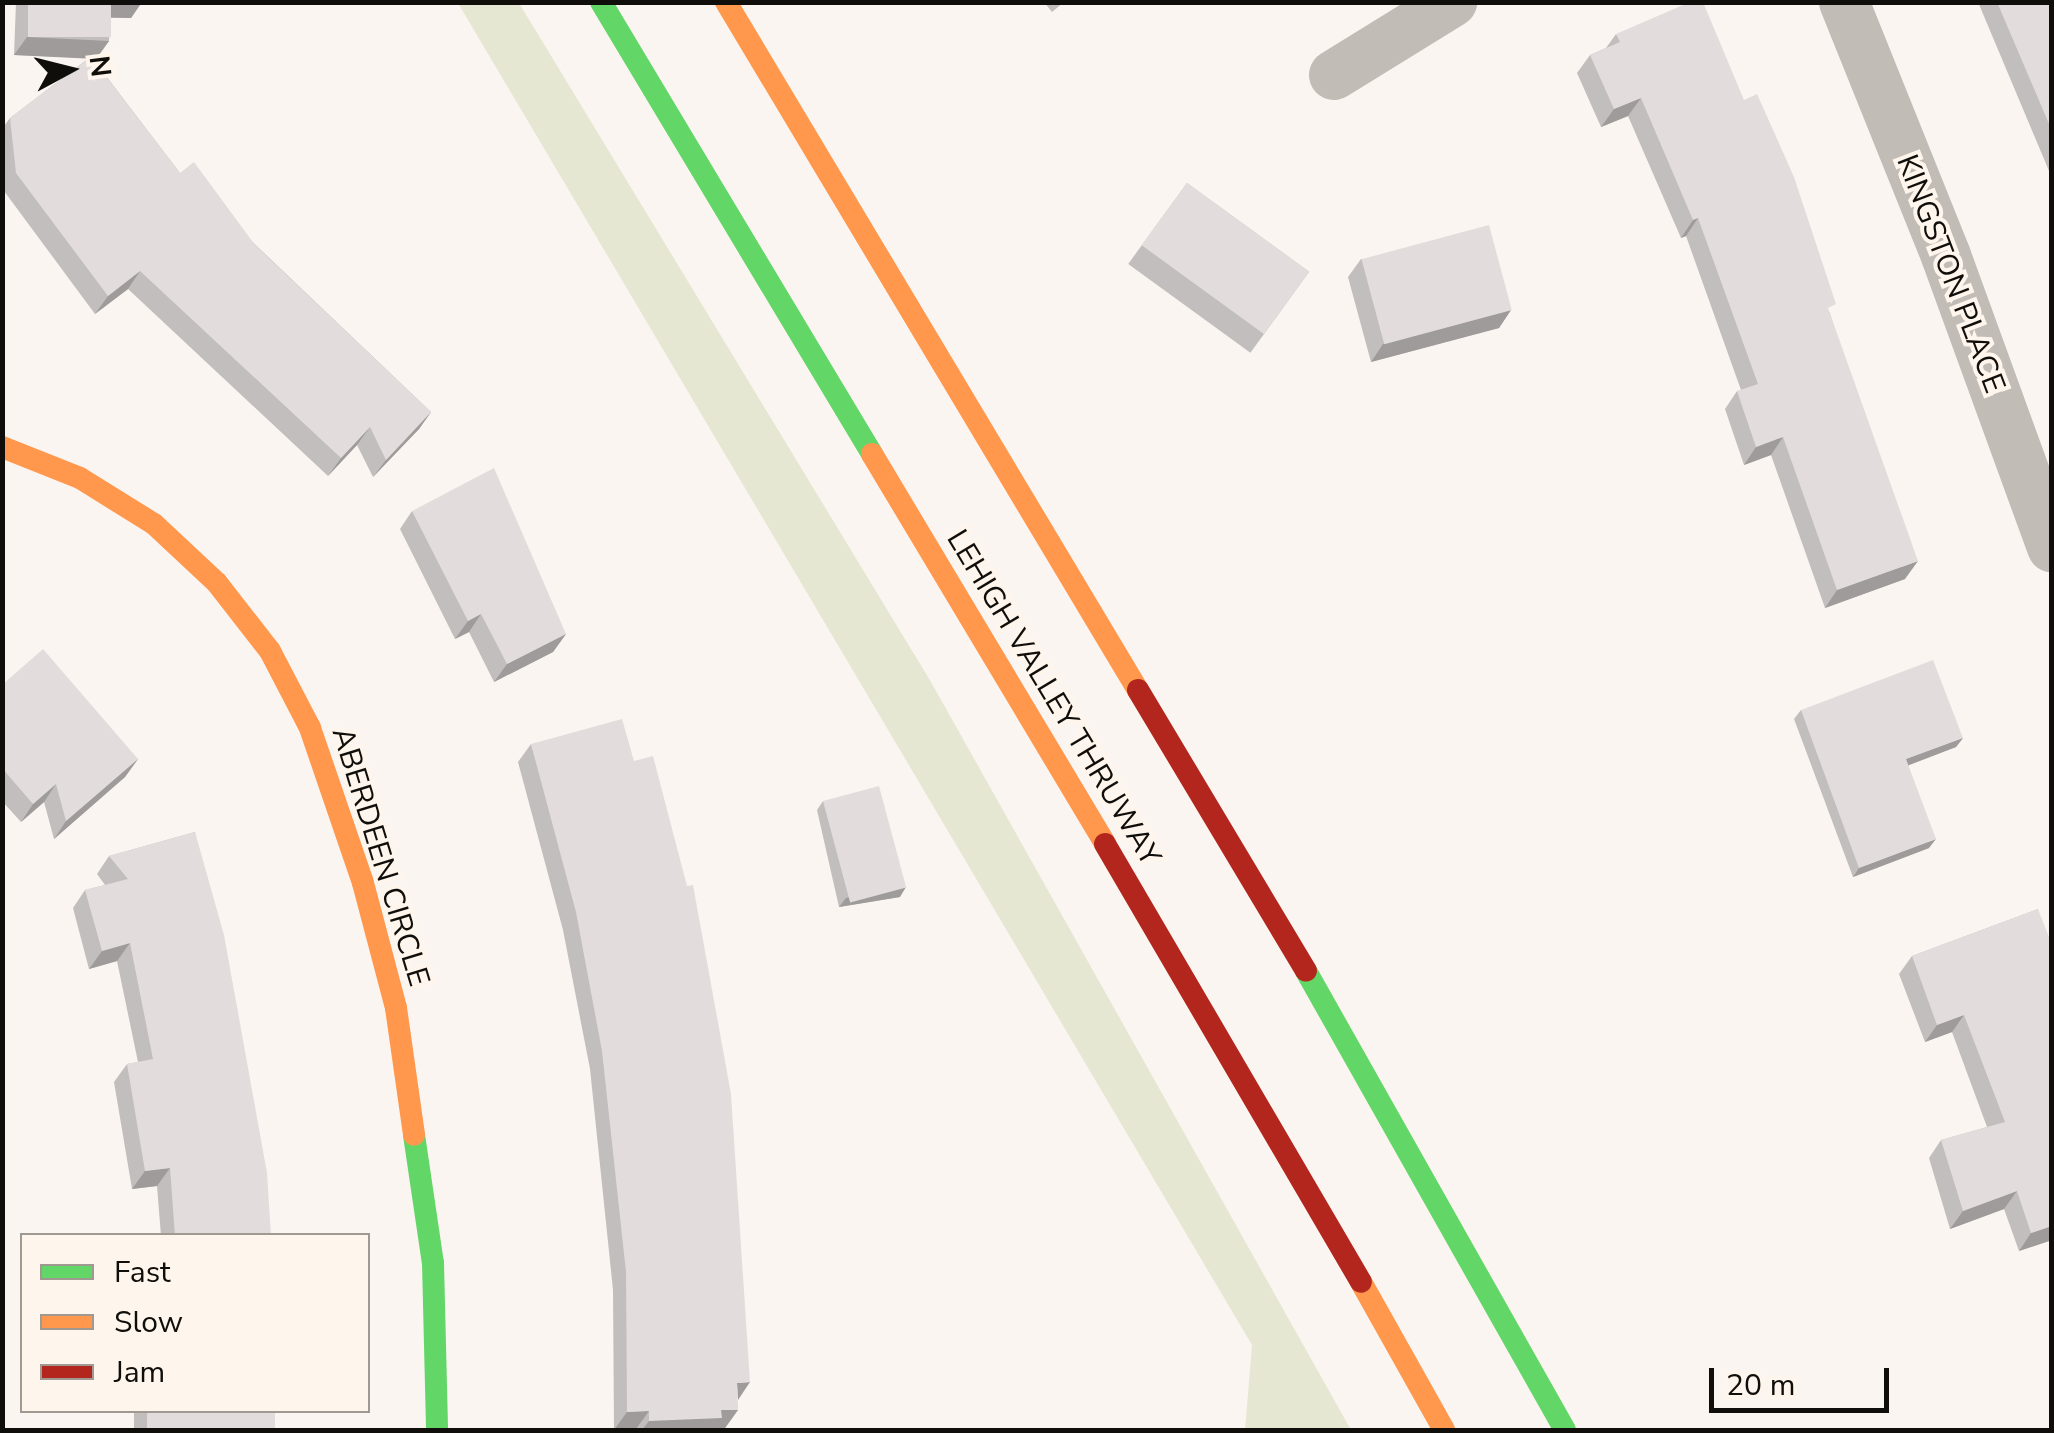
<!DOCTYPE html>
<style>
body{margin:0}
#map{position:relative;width:2054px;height:1433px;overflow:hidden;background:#faf5f0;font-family:"Nunito Sans",sans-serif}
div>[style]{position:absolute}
.green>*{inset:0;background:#e5e7d2}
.street>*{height:50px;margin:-25px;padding:0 25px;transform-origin:25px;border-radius:25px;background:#c2bcb7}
.fast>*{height:22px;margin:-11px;padding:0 11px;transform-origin:11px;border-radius:11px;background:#63d668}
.slow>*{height:22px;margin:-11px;padding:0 11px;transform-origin:11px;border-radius:11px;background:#ff974d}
.jam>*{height:22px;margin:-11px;padding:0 11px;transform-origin:11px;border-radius:11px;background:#b3261e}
.wall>*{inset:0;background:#c2bebd;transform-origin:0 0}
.shaded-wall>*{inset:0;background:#9e9b9a}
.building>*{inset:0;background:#e2dddc;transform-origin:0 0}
span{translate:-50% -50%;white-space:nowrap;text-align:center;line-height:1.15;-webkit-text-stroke:8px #fef6ec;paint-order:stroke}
.street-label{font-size:30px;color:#100e0b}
.frame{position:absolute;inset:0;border:5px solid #100e0b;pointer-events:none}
.legend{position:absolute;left:20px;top:1233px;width:350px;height:180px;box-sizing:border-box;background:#fef6ec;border:2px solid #9f9992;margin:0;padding:12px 18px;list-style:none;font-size:30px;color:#100e0b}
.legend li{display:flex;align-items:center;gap:20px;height:50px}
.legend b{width:50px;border:2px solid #9f9992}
.north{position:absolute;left:20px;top:20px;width:100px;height:100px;-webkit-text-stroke:8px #fef6ec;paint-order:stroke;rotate:83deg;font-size:28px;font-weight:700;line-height:40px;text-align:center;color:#100e0b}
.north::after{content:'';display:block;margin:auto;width:35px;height:45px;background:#100e0b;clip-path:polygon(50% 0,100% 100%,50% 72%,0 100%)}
.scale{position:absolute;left:1709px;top:1368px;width:180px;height:45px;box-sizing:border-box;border:5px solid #100e0b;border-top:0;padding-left:12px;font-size:30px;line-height:35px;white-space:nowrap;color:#100e0b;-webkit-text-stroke:8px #fef6ec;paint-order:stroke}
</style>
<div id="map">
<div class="green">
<i style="clip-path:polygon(458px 3px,519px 3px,931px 682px,1351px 1430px,1245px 1430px,1252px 1345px)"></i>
</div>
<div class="street">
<i style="left:1844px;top:2px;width:274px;rotate:68.1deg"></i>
<i style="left:1946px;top:256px;width:310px;rotate:70deg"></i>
<i style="left:1334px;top:75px;width:139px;rotate:-31.7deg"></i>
</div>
<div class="fast">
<i style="left:601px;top:2px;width:527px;rotate:59.05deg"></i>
<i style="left:1306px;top:971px;width:527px;rotate:60.57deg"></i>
<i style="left:414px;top:1135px;width:129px;rotate:81.6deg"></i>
<i style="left:433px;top:1263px;width:167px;rotate:88.6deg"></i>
</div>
<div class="slow">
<i style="left:726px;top:2px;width:802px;rotate:59.09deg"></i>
<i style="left:2px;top:447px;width:84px;rotate:21.7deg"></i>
<i style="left:80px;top:478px;width:87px;rotate:31.9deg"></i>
<i style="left:154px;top:524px;width:86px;rotate:43.1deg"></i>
<i style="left:217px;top:583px;width:86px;rotate:52.1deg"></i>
<i style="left:270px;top:651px;width:87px;rotate:62.5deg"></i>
<i style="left:310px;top:728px;width:164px;rotate:71.1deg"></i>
<i style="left:363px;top:883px;width:129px;rotate:75.2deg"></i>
<i style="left:396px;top:1008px;width:128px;rotate:81.9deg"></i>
<i style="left:872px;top:454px;width:454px;rotate:59.1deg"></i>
<i style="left:1361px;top:1282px;width:170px;rotate:60.7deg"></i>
</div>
<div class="jam">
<i style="left:1138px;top:690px;width:327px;rotate:59.1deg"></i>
<i style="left:1105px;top:844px;width:507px;rotate:59.69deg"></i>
</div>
<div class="wall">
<i style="clip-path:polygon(16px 2px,142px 2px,131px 18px,110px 18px,109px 41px,96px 59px,93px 59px,180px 173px,431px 412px,419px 429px,373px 477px,357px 445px,328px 476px,128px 289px,95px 314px,4px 191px,2px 129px,10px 118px,89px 58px,14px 55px)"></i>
<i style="clip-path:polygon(1044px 2px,1064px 2px,1052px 12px)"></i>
<i style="clip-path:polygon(1978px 2px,2052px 2px,2052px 178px)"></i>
<i style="clip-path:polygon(1616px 34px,1830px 313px,1905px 579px,1825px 608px,1771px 455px,1744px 465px,1725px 409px,1737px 391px,1741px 390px,1686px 236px,1681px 238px,1628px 116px,1601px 127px,1577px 73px,1590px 55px,1606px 48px)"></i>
<i style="left:1187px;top:183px;width:151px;height:100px;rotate:36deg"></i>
<i style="clip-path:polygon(1361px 259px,1511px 310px,1499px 328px,1371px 362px,1348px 277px)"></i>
<i style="clip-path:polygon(412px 511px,566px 634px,553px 652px,494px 682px,469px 632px,455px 639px,400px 529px)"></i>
<i style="clip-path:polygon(2px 685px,138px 759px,125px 777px,54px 839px,44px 802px,21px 822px,2px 801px)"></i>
<i style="clip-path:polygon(1801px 710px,1963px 738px,1956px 747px,1908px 765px,1929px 848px,1853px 877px,1794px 719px)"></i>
<i style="clip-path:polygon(531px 744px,737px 1400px,738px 1410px,725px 1428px,715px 1428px,713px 1430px,614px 1430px,613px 1290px,590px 1069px,563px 930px,518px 762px)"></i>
<i style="clip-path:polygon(823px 801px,900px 897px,839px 907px,817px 810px)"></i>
<i style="clip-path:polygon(195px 832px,271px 1236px,161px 1236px,157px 1186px,132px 1189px,114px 1082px,127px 1064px,138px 1062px,117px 961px,89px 969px,73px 908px,85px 890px,105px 885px,97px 874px,109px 856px)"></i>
<i style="clip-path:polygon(2038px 909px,2052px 1240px,2019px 1251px,2004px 1209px,1950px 1229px,1929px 1158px,1941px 1140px,1987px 1127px,1952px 1032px,1925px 1042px,1899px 974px,1912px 956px)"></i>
<i style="left:134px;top:1410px;width:141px;height:20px"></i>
</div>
<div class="shaded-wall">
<i style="clip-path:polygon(109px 2px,142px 2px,131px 18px,98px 17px)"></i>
<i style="clip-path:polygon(27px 37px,109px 41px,96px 59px,14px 55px)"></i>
<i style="clip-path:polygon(1641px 98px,1628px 116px,1601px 127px,1614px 109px)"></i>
<i style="clip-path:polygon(1698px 218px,1686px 236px,1681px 238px,1693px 220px)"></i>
<i style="clip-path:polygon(140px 271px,128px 289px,95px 314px,108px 296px)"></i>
<i style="clip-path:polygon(1511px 310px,1499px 328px,1371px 362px,1383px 344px)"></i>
<i style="clip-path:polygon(431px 412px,419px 429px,373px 477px,386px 460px)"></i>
<i style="clip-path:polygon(370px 427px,357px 445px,328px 476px,341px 458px)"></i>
<i style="clip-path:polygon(1783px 437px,1771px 455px,1744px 465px,1756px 447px)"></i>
<i style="clip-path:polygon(1918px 561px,1905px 579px,1825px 608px,1837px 590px)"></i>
<i style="clip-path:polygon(481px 614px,469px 632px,455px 639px,468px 621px)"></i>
<i style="clip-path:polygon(566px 634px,553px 652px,494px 682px,507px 664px)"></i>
<i style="clip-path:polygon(1963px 738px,1956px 747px,1899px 769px,1906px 759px)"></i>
<i style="clip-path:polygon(138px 759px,125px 777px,54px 839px,66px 821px)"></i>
<i style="clip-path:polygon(56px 784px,44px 802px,21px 822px,33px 804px)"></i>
<i style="clip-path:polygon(1936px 839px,1929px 848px,1853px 877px,1859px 868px)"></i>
<i style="clip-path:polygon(906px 887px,900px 897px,839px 907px,846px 898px)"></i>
<i style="clip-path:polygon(130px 943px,117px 961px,89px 969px,102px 951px)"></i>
<i style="clip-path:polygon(1964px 1015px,1952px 1032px,1925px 1042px,1937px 1025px)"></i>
<i style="clip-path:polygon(170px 1168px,157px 1186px,132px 1189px,145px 1171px)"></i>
<i style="clip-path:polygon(2017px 1191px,2004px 1209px,1950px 1229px,1963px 1211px)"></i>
<i style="clip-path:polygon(2052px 1226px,2052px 1240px,2019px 1251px,2031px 1233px)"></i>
<i style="clip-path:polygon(750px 1382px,738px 1400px,737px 1383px)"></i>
<i style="clip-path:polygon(721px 1410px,738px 1410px,725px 1428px,715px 1428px,713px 1430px,642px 1430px,649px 1421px)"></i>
<i style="clip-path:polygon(649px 1411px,636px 1429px,614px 1430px,627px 1412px)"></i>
</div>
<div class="building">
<i style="left:28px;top:2px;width:83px;height:35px"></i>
<i style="clip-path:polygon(1690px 2px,1703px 2px,1744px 100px,1757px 94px,1794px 177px,1836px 304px,1828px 308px,1918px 561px,1837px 590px,1783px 437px,1756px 447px,1737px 391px,1758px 384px,1698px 218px,1693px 220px,1641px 98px,1614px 109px,1590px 55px,1620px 42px,1616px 34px)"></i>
<i style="clip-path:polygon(1997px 2px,2052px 2px,2052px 131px)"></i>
<i style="clip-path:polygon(91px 57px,180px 173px,194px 162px,255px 245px,431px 412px,386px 460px,370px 427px,341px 458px,140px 271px,108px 296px,16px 173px,10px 118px)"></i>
<i style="left:1187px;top:183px;width:151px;height:77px;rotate:36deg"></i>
<i style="left:1489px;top:225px;width:88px;height:132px;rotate:75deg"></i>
<i style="clip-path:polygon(494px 468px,566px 634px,507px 664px,481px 614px,468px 621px,412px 511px)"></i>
<i style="clip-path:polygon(43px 649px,138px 759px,66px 821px,56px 784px,33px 804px,2px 768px,2px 685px)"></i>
<i style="clip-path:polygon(1933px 660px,1963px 738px,1906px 759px,1936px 839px,1859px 868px,1801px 710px)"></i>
<i style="clip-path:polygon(622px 719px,634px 761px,653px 756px,687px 886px,693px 885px,731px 1094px,750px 1382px,737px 1383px,738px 1410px,721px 1410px,722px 1418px,649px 1421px,649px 1411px,627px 1412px,626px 1272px,602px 1051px,576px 912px,531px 744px)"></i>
<i style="left:879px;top:786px;width:105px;height:58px;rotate:75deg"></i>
<i style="clip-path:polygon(195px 832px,224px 935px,267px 1173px,271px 1236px,175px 1236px,170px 1168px,145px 1171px,127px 1064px,153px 1059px,130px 943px,102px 951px,85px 890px,128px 879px,109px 856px)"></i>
<i style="clip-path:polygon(2038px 909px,2052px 945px,2052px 1226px,2031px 1233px,2017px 1191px,1963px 1211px,1941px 1140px,2005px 1122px,1964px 1015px,1937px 1025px,1912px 956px)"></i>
<i style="left:147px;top:1410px;width:128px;height:20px"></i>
</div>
<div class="street-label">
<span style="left:1950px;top:274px;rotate:69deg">KINGSTON PLACE</span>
<span style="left:1053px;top:698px;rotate:59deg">LEHIGH VALLEY THRUWAY</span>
<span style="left:380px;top:857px;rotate:73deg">ABERDEEN CIRCLE</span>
</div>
<div class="frame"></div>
<ul class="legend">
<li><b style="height:12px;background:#63d668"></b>Fast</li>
<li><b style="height:12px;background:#ff974d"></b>Slow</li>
<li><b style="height:12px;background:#b3261e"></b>Jam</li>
</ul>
<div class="north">N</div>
<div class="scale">20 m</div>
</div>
